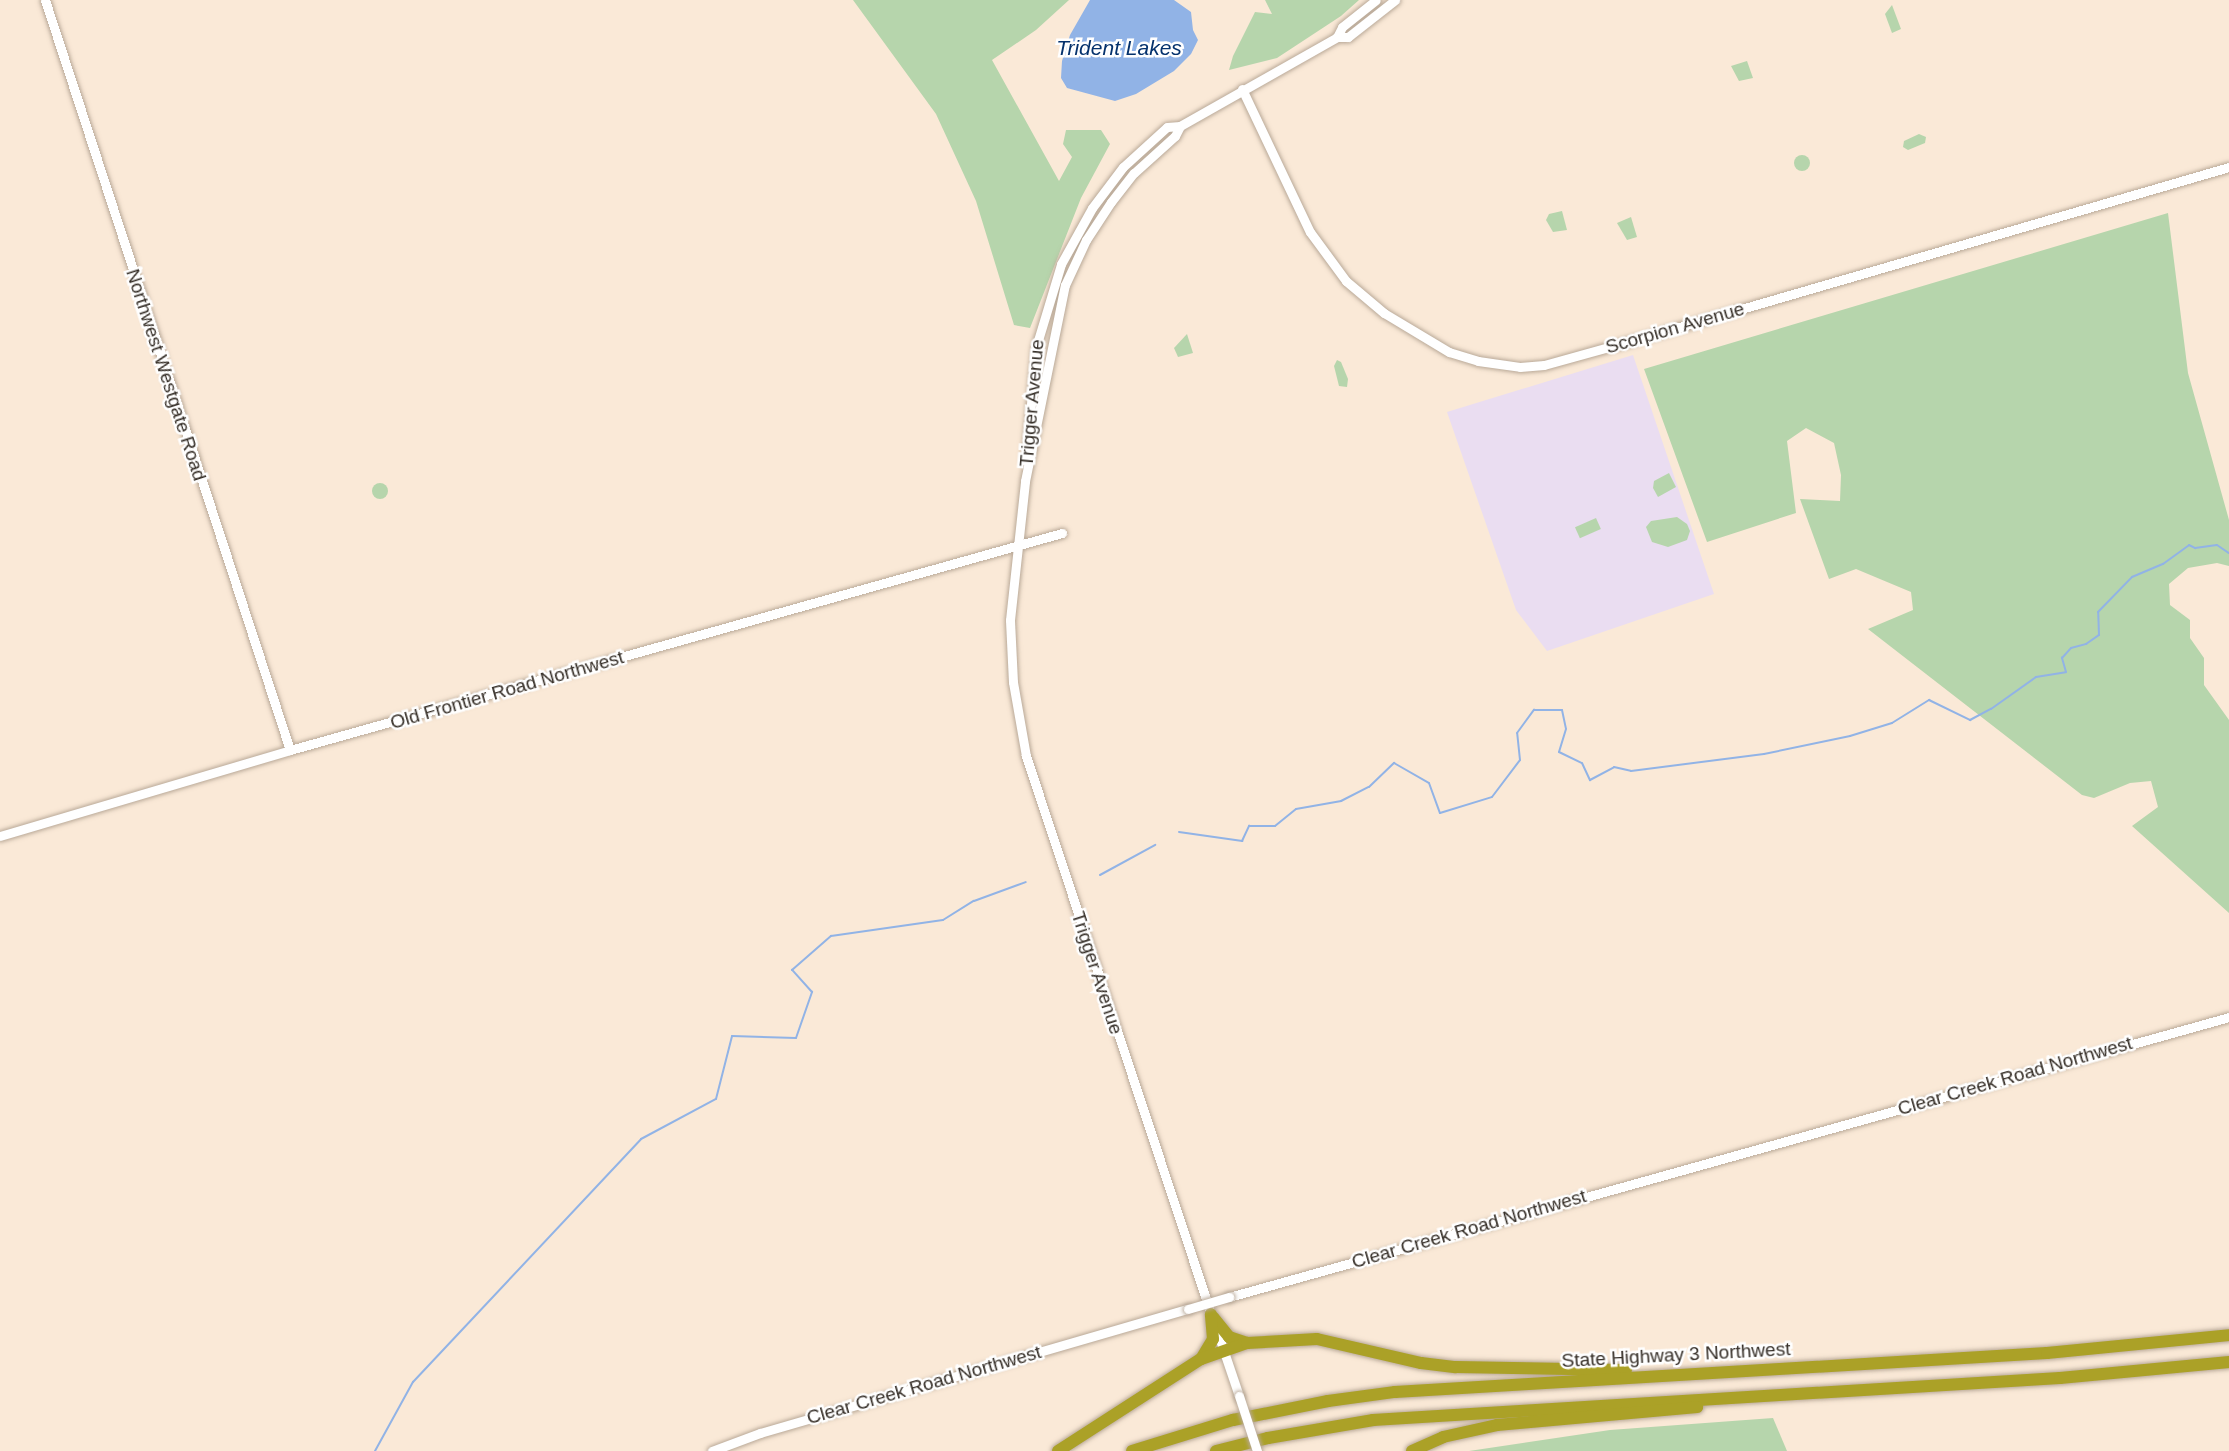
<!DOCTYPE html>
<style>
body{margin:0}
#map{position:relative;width:2229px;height:1451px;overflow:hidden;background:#fae9d7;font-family:Arial,sans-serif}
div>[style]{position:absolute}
.education>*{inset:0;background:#eaddf1}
.green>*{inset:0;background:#b6d5ac;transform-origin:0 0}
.round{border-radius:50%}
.water>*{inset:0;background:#91b3e6}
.stream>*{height:2px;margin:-1px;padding:0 1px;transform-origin:1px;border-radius:1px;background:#91b3e6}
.roads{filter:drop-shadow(0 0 2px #b9a998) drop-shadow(0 0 2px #b9a998)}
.secondary>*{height:9px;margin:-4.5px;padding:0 4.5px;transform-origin:4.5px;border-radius:4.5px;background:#fff}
.highway>*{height:12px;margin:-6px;padding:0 6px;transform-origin:6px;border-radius:6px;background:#aba127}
.bridges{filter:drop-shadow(0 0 2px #b9a998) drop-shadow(0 0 2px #b9a998)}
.secondary-bridge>*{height:9px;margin:-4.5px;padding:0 4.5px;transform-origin:4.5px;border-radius:4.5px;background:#fff}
span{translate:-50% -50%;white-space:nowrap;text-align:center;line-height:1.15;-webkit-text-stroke:5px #fff;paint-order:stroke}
.street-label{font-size:19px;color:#352e27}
.water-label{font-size:21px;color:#04316c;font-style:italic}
</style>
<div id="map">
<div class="education">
<i style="clip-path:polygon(1633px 355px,1714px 594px,1547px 651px,1516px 610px,1447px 412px)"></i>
</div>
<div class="green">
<i style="clip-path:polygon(853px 0,1069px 0,1036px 30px,992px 60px,1059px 181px,1072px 157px,1063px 144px,1066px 130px,1101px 130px,1110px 144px,1081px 198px,1030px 328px,1014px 325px,976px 201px,936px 114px)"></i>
<i style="clip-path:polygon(1265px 0,1359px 0,1341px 16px,1277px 58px,1229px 70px,1233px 56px,1255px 12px,1272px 14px)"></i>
<i style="clip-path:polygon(1892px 5px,1901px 29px,1892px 33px,1885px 14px)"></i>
<i style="clip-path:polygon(1747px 61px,1753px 78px,1739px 81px,1731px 66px)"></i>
<i style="clip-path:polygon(1919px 134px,1926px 137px,1925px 143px,1908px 150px,1903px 147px,1904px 141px)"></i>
<i class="round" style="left:1794px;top:155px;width:16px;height:16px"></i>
<i style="clip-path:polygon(1562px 211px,1567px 230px,1553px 232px,1546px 220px,1549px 214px)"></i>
<i style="clip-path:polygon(2168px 213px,2188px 373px,2229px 520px,2229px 566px,2217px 563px,2188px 568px,2169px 584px,2170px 605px,2190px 620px,2190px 638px,2204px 658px,2204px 685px,2229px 720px,2229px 913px,2132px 826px,2158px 807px,2151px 781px,2130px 783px,2094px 798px,2082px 795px,1868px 629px,1913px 610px,1911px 592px,1856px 569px,1829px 579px,1800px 499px,1840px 501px,1841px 475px,1834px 443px,1806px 428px,1787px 441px,1796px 513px,1707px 542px,1644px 369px)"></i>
<i style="clip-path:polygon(1631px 217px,1637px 237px,1627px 240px,1617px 223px)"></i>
<i style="clip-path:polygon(1187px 334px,1193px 353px,1178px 357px,1174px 348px)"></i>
<i style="clip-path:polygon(1337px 360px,1341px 362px,1348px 379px,1347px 387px,1339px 386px,1334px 366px)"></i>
<i style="clip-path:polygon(1669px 473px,1676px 487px,1658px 497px,1653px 488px,1654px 481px)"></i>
<i class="round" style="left:372px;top:483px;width:16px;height:16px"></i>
<i style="clip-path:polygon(1677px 517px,1687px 524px,1690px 531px,1687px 540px,1668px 547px,1652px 542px,1646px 527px,1651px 521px)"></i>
<i style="left:1596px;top:518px;width:12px;height:23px;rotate:66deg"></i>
<i style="clip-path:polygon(1773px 1418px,1787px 1451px,1469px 1451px,1610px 1430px)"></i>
</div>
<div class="water">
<i style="clip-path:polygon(1090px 0,1174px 0,1191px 12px,1193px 30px,1198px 40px,1191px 54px,1174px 71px,1136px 94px,1115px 101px,1067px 88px,1061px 78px,1062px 61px,1070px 35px)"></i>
</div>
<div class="stream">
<i style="left:1179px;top:832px;width:64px;rotate:8.1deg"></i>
<i style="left:1242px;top:841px;width:17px;rotate:-65deg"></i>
<i style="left:1249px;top:826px;width:26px"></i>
<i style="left:1275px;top:826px;width:27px;rotate:-39deg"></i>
<i style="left:1296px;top:809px;width:46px;rotate:-10.1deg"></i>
<i style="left:1341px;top:801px;width:31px;rotate:-27deg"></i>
<i style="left:1369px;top:787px;width:35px;rotate:-44deg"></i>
<i style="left:1394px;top:763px;width:40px;rotate:29.7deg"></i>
<i style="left:1429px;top:783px;width:32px;rotate:70deg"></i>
<i style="left:1440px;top:813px;width:54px;rotate:-17.1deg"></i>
<i style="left:1492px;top:797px;width:46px;rotate:-52.9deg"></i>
<i style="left:1520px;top:760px;width:27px;rotate:-96deg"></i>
<i style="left:1517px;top:733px;width:29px;rotate:-54deg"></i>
<i style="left:1534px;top:710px;width:28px"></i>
<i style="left:1562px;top:710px;width:19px;rotate:78deg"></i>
<i style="left:1566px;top:729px;width:24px;rotate:107deg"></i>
<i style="left:1559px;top:752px;width:25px;rotate:26deg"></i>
<i style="left:1582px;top:763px;width:19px;rotate:65deg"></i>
<i style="left:1590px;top:780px;width:27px;rotate:-28deg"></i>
<i style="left:1614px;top:767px;width:17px;rotate:13deg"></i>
<i style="left:1631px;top:771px;width:134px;rotate:-7.3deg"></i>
<i style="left:1764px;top:754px;width:88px;rotate:-11.8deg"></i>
<i style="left:1850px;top:736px;width:44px;rotate:-17.2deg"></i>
<i style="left:1892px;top:723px;width:44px;rotate:-31.9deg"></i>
<i style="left:1929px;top:700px;width:46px;rotate:26deg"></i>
<i style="left:1970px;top:720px;width:24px;rotate:-28deg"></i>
<i style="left:1991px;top:709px;width:55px;rotate:-35.4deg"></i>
<i style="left:2036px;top:677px;width:30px;rotate:-9deg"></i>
<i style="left:2066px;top:672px;width:15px;rotate:-106deg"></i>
<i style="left:2062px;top:658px;width:13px;rotate:-48deg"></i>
<i style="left:2071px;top:648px;width:16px;rotate:-15deg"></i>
<i style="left:2086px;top:644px;width:16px;rotate:-35deg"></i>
<i style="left:2099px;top:635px;width:23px;rotate:-92deg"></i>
<i style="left:2098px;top:612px;width:49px;rotate:-45.8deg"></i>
<i style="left:2132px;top:577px;width:34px;rotate:-23deg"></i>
<i style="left:2163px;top:564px;width:32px;rotate:-36deg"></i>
<i style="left:2189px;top:545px;width:7px;rotate:27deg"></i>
<i style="left:2195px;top:548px;width:22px;rotate:-8deg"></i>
<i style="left:2217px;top:545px;width:14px;rotate:34deg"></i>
<i style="left:1100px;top:875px;width:63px;rotate:-28.6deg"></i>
<i style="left:375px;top:1451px;width:79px;rotate:-61.2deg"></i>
<i style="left:413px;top:1382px;width:333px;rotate:-46.8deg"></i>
<i style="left:641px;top:1139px;width:85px;rotate:-28.1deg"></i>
<i style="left:716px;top:1099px;width:65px;rotate:-75.7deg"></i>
<i style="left:732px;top:1036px;width:64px;rotate:1.8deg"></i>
<i style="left:796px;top:1038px;width:49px;rotate:-70.8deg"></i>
<i style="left:812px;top:992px;width:30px;rotate:-132deg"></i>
<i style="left:792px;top:970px;width:52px;rotate:-41.1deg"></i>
<i style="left:831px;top:936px;width:113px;rotate:-8.1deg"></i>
<i style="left:943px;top:920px;width:36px;rotate:-32deg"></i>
<i style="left:974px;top:901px;width:55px;rotate:-20.1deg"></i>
</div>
<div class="roads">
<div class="secondary">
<i style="left:45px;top:0;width:789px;rotate:71.91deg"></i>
<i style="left:1337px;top:37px;width:11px;rotate:-63deg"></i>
<i style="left:1342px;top:27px;width:43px;rotate:-38.5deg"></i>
<i style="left:1242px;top:89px;width:158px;rotate:64.6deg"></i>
<i style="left:1310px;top:232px;width:61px;rotate:53.7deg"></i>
<i style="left:1346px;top:281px;width:50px;rotate:40.1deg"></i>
<i style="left:1384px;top:313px;width:76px;rotate:31deg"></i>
<i style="left:1449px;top:352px;width:30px;rotate:17deg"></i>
<i style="left:1478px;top:361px;width:42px;rotate:8.1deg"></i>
<i style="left:1520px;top:367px;width:24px;rotate:-5deg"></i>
<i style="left:1544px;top:365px;width:105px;rotate:-15.5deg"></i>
<i style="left:1645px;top:337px;width:608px;rotate:-16.23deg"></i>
<i style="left:1026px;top:461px;width:114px;rotate:-85deg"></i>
<i style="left:1036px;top:347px;width:87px;rotate:-73.2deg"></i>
<i style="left:1061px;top:264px;width:64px;rotate:-61deg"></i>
<i style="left:1092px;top:208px;width:51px;rotate:-52.9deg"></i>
<i style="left:1123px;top:167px;width:59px;rotate:-42.3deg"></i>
<i style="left:1167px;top:127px;width:13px;rotate:-4deg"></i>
<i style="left:0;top:836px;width:302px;rotate:-16.5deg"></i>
<i style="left:290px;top:750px;width:802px;rotate:-15.7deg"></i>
<i style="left:1229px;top:1297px;width:1038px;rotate:-15.64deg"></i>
<i style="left:1209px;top:1308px;width:582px;rotate:-108.34deg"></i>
<i style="left:1026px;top:756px;width:75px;rotate:-100deg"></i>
<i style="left:1013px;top:682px;width:62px;rotate:-92.8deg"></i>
<i style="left:1010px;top:620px;width:140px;rotate:-83.8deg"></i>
<i style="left:1025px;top:481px;width:200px;rotate:-78.5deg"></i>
<i style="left:1065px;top:285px;width:50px;rotate:-65deg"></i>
<i style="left:1086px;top:240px;width:45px;rotate:-56.7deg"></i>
<i style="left:1111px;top:202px;width:37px;rotate:-52deg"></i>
<i style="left:1134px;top:173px;width:55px;rotate:-42.1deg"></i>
<i style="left:1175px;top:136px;width:11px;rotate:-63deg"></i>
<i style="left:1180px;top:126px;width:180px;rotate:-29.5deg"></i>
<i style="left:1337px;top:37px;width:11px"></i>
<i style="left:1348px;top:37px;width:60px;rotate:-38.2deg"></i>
<i style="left:1216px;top:1328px;width:72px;rotate:71.3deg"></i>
<i style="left:712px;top:1451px;width:51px;rotate:-20.6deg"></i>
<i style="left:760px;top:1433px;width:446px;rotate:-16.2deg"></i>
</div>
<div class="highway">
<i style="left:1213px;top:1317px;width:26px;rotate:51deg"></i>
<i style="left:1229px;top:1337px;width:19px;rotate:18deg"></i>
<i style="left:1201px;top:1359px;width:23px;rotate:-59deg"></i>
<i style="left:1213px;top:1339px;width:25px;rotate:-95deg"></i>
<i style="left:1058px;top:1451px;width:170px;rotate:-32.8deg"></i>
<i style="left:1201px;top:1359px;width:49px;rotate:-19.2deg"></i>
<i style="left:1247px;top:1343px;width:70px;rotate:-3.3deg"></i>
<i style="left:1317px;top:1339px;width:107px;rotate:13deg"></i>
<i style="left:1421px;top:1363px;width:35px;rotate:7deg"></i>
<i style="left:1456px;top:1367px;width:170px;rotate:1deg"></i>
<i style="left:1132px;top:1451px;width:106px;rotate:-17.1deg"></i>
<i style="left:1233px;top:1420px;width:97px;rotate:-11.3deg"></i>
<i style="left:1328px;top:1401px;width:68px;rotate:-7.7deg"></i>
<i style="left:1395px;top:1392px;width:653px;rotate:-3.42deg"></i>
<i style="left:2047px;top:1353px;width:183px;rotate:-5.6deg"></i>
<i style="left:1216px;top:1451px;width:54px;rotate:-14deg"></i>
<i style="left:1268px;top:1438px;width:107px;rotate:-9.7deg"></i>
<i style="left:1373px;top:1420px;width:688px;rotate:-3.5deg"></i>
<i style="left:2060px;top:1378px;width:170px;rotate:-5.4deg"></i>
<i style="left:1412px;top:1451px;width:34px;rotate:-24deg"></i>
<i style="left:1443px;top:1437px;width:55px;rotate:-12.5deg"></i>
<i style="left:1497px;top:1425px;width:201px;rotate:-5.1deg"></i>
</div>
</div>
<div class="bridges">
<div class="secondary-bridge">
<i style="left:1188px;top:1309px;width:43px;rotate:-16.3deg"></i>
<i style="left:1239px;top:1396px;width:58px;rotate:71.9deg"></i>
</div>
</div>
<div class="street-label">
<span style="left:1675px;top:328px;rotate:-16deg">Scorpion Avenue</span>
<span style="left:166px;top:375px;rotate:72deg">Northwest Westgate Road</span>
<span style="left:1032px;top:403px;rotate:-85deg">Trigger Avenue</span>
<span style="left:507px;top:690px;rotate:-16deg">Old Frontier Road Northwest</span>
<span style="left:1097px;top:973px;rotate:72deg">Trigger Avenue</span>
<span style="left:2015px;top:1076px;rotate:-16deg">Clear Creek Road Northwest</span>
<span style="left:1469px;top:1229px;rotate:-16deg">Clear Creek Road Northwest</span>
<span style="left:1676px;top:1355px;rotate:-3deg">State Highway 3 Northwest</span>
<span style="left:924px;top:1385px;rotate:-16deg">Clear Creek Road Northwest</span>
</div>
<div class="water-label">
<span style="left:1119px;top:48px">Trident Lakes</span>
</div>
</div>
